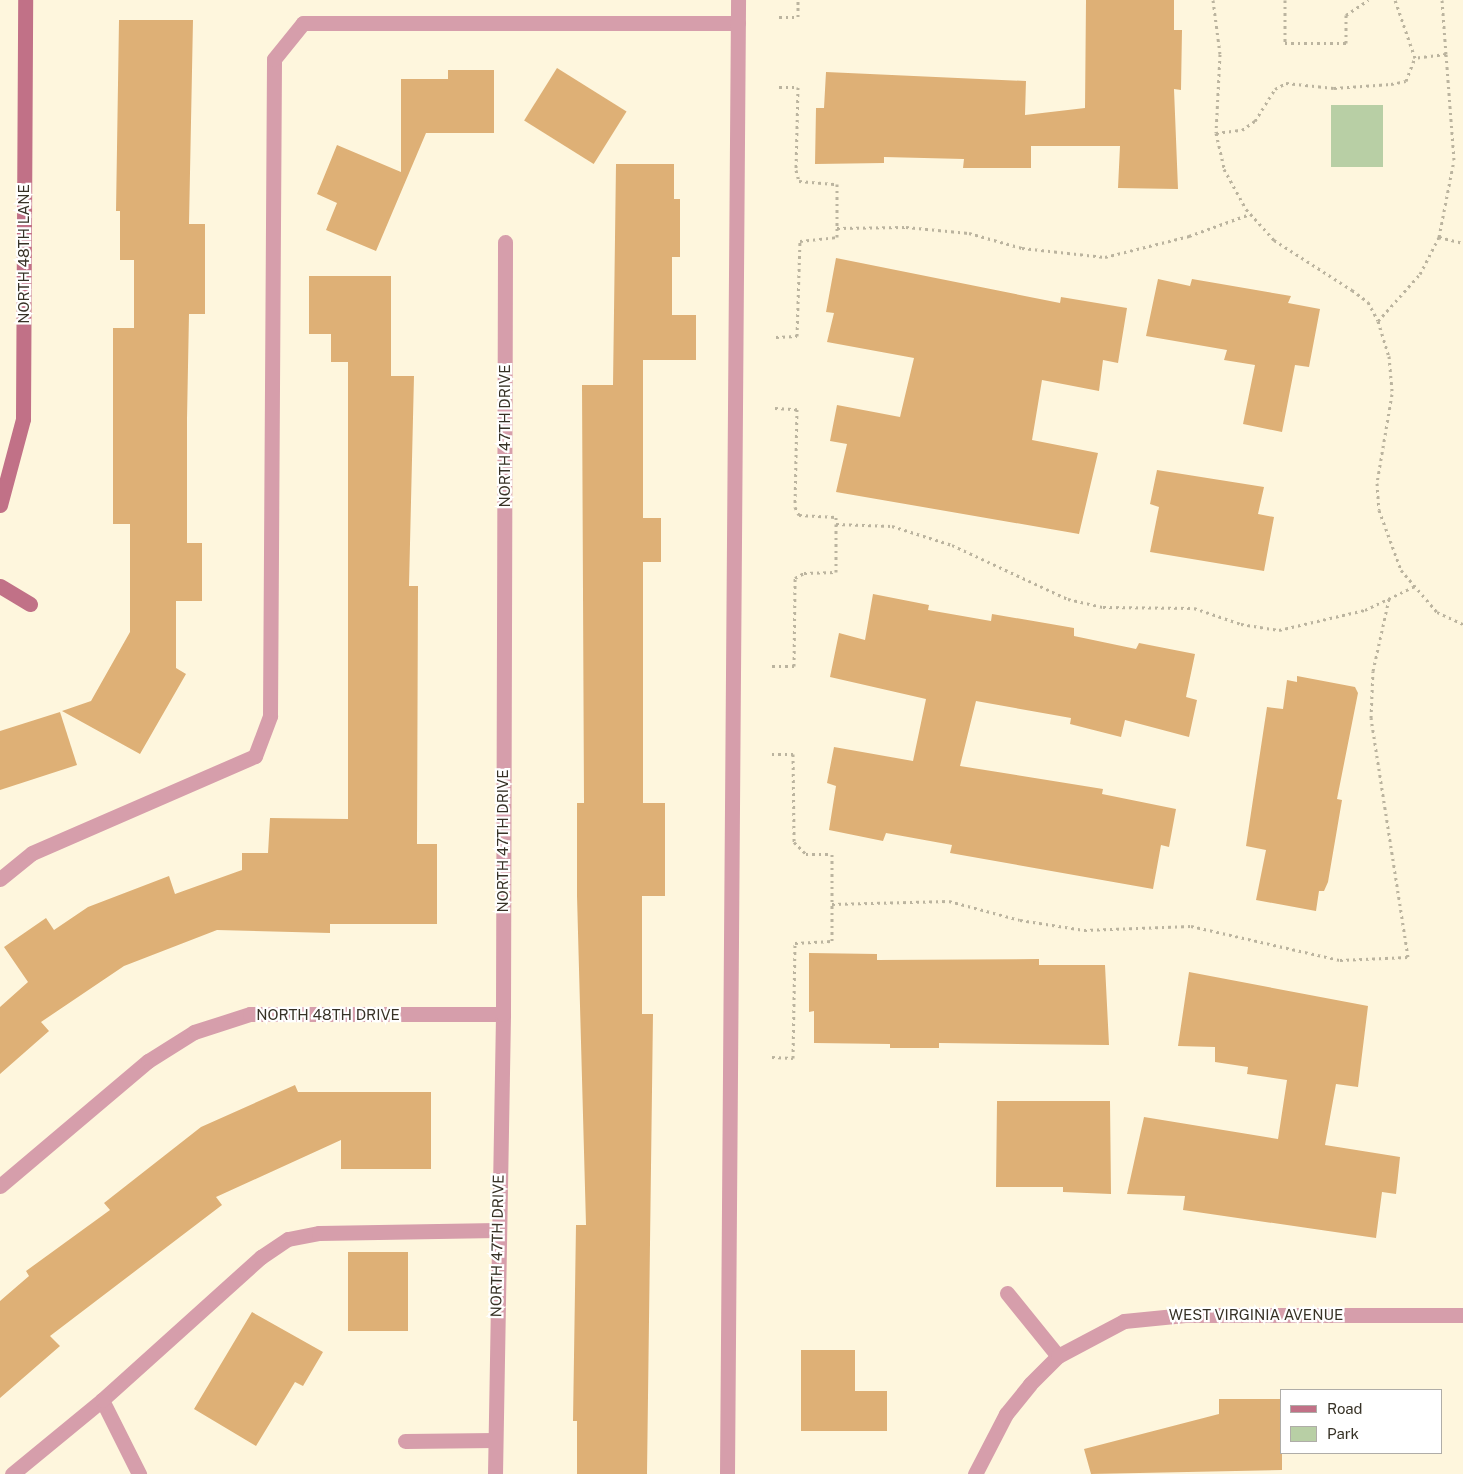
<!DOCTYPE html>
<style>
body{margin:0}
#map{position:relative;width:1463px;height:1474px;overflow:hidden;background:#fef6dd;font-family:"Public Sans",sans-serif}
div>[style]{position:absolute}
.green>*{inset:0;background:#b8cfa5;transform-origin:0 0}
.building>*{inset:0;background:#deb076;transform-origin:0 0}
.path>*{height:3px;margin-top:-1.5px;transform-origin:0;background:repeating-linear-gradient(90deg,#bbb49f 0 2.5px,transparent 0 6.5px)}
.lane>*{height:15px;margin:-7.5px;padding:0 7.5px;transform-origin:7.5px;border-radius:7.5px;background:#d69eab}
.street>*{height:15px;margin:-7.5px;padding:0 7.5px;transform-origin:7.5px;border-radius:7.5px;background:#d69eab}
.secondary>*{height:15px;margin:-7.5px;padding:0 7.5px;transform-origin:7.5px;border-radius:7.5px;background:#c17187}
span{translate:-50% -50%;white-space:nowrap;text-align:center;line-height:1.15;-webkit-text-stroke:4.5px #fff;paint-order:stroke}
.street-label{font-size:15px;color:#373226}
.legend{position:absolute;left:1280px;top:1389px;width:162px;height:65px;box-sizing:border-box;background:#fff;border:1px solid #afada8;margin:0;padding:6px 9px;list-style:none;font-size:15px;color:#373226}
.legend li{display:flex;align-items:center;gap:10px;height:25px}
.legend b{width:25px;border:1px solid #afada8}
</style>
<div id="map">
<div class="green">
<i style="left:1331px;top:105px;width:52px;height:62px"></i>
</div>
<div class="building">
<i style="clip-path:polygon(1086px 0,1174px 0,1174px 30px,1182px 30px,1181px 90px,1174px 89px,1178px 189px,1118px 188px,1120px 146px,1031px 146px,1031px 168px,963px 168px,964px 159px,884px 157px,884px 163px,815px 164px,816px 108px,824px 108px,826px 72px,1026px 81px,1025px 115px,1085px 108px)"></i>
<i style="clip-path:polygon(119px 20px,193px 20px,189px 224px,205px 224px,205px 314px,189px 314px,187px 419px,187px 543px,202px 543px,202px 601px,176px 601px,176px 668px,186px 674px,140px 754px,62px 711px,91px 701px,130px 632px,130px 524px,113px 524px,113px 328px,134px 328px,134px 260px,120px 260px,120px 211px,116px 211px)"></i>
<i style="left:557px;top:68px;width:82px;height:62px;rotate:32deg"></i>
<i style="clip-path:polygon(448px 70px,494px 70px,494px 133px,426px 133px,376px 251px,326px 230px,337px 203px,317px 194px,337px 145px,401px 172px,401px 79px,448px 79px)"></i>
<i style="clip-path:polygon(616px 164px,674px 164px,674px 199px,680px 199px,680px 257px,672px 257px,672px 315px,696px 315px,696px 360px,643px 360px,643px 518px,661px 518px,661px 562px,643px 562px,643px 803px,665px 803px,665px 896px,642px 896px,642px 1014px,653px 1014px,647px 1474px,577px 1474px,577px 1421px,573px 1421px,576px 1225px,586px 1225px,577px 896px,577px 803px,584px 803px,582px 385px,613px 385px)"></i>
<i style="clip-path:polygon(836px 258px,1060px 303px,1061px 297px,1127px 308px,1118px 363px,1103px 360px,1099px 391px,1042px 380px,1032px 440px,1098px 453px,1079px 534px,836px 492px,847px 444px,830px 441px,837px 405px,900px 417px,914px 358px,827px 342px,834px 313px,826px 312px)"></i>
<i style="clip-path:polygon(309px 276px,391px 276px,391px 376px,414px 376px,409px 586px,418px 586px,417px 844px,437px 844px,437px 924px,330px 924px,330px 933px,217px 930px,124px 966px,41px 1022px,49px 1031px,0 1074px,0 1007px,28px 982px,4px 947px,46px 918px,54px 930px,88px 907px,169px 876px,175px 894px,242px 870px,242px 853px,268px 853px,270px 818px,348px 819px,348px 362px,331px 362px,331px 334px,309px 334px)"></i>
<i style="clip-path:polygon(1158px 279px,1190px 286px,1192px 279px,1291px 296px,1288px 303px,1320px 309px,1309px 367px,1295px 365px,1282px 432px,1243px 424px,1255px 365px,1224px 360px,1227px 350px,1146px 336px)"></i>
<i style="clip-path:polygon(1157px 470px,1264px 487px,1258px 514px,1274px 517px,1264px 571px,1150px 552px,1159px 507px,1150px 504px)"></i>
<i style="clip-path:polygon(873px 594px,929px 605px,928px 610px,991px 621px,992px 614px,1074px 628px,1074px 636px,1136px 649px,1139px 643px,1195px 654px,1186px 697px,1197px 700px,1189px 737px,1125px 720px,1121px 737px,1070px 724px,1071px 718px,976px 701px,960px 766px,1103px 789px,1102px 794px,1176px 809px,1169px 847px,1161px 845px,1153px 889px,950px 853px,952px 845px,886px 833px,883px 841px,829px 830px,836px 786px,827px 783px,834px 747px,913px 761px,926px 699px,830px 677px,839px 633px,865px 640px)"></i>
<i style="clip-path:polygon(1297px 676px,1355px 687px,1358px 693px,1337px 799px,1342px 800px,1328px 882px,1324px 891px,1319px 891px,1316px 911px,1256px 900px,1266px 850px,1246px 846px,1267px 707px,1283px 709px,1287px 680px,1297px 682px)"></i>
<i style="clip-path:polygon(60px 712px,77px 765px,0 790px,0 731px)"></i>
<i style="clip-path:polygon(809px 953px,877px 954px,877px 960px,1039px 959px,1039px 965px,1105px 965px,1109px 1045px,939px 1043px,939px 1048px,890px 1048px,890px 1044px,814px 1043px,814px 1011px,809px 1012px)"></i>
<i style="clip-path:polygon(1189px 972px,1368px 1006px,1358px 1087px,1336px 1084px,1325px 1145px,1400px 1157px,1396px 1194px,1382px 1192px,1376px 1238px,1183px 1210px,1185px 1196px,1127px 1194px,1144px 1117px,1278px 1139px,1287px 1080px,1247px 1074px,1248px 1067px,1215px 1062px,1215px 1047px,1178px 1046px)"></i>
<i style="clip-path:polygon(295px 1085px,298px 1092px,431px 1092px,431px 1169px,341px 1169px,341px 1140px,216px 1197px,222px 1205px,50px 1336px,60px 1346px,0 1398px,0 1301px,29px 1276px,26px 1271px,110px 1210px,104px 1203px,201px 1127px)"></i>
<i style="clip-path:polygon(997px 1101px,1110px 1101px,1111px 1194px,1063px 1192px,1063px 1187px,996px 1187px)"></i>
<i style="left:348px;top:1252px;width:60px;height:79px"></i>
<i style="clip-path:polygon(252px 1312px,323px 1352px,303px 1386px,295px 1382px,256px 1446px,194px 1409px)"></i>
<i style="clip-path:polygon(801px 1350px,855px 1350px,855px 1391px,887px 1391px,887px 1431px,801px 1431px)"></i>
<i style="clip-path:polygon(1219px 1399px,1282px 1399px,1282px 1470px,1091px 1474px,1084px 1449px,1219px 1414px)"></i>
</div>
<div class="path">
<i style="left:1213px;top:0;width:54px;rotate:82.6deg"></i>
<i style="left:1220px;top:54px;width:79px;rotate:92.9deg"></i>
<i style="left:1216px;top:133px;width:37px;rotate:77deg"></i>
<i style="left:1224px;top:169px;width:46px;rotate:61.2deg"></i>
<i style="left:1246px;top:209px;width:42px;rotate:47.9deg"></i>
<i style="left:1274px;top:240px;width:93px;rotate:32.7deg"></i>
<i style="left:1352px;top:290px;width:20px;rotate:37deg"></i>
<i style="left:1368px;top:302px;width:21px;rotate:62deg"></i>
<i style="left:1378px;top:321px;width:37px;rotate:73deg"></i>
<i style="left:1389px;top:356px;width:38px;rotate:85deg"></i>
<i style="left:1392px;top:394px;width:90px;rotate:99.6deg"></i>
<i style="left:1377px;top:483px;width:27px;rotate:86deg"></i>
<i style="left:1379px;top:510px;width:64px;rotate:69.9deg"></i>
<i style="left:1401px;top:570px;width:55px;rotate:49.4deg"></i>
<i style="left:1437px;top:612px;width:29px;rotate:25deg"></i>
<i style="left:1285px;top:0;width:43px;rotate:90deg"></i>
<i style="left:1285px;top:43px;width:61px"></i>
<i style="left:1346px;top:43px;width:28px;rotate:-90deg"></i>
<i style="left:1346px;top:15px;width:27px;rotate:-34deg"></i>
<i style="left:1442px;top:0;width:54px;rotate:85.8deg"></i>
<i style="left:779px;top:17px;width:19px"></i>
<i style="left:798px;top:17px;width:17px;rotate:-90deg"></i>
<i style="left:779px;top:87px;width:19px"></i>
<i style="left:798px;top:87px;width:83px;rotate:91.4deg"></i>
<i style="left:796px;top:170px;width:11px;rotate:75deg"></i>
<i style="left:799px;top:181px;width:38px;rotate:5deg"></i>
<i style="left:837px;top:184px;width:44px;rotate:90deg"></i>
<i style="left:837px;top:228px;width:69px;rotate:-0.8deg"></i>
<i style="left:906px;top:227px;width:63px;rotate:5.4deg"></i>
<i style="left:969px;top:233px;width:55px;rotate:15.8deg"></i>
<i style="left:1022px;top:248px;width:83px;rotate:6.2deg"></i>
<i style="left:1105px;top:257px;width:87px;rotate:-14deg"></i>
<i style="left:1189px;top:236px;width:65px;rotate:-19.8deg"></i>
<i style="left:1216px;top:133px;width:26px;rotate:-7deg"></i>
<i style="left:1242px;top:130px;width:16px;rotate:-35deg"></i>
<i style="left:1255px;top:121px;width:38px;rotate:-58deg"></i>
<i style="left:1275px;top:89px;width:13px;rotate:-29deg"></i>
<i style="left:1286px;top:83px;width:48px;rotate:5.9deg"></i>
<i style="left:1334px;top:88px;width:57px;rotate:-4deg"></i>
<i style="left:1391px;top:84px;width:15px;rotate:-11deg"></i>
<i style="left:1406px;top:81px;width:25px;rotate:-69deg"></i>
<i style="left:1439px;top:237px;width:25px;rotate:14deg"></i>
<i style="left:1378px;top:321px;width:63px;rotate:-48.2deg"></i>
<i style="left:1420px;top:274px;width:42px;rotate:-62.8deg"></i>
<i style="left:1439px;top:237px;width:78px;rotate:-79deg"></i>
<i style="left:1454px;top:160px;width:106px;rotate:-94.3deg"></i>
<i style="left:1446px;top:54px;width:31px;rotate:173deg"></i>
<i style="left:1415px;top:58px;width:61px;rotate:-109deg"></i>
<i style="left:776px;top:337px;width:21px;rotate:-3deg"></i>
<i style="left:797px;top:336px;width:95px;rotate:-88.2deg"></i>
<i style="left:800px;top:241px;width:37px;rotate:-6deg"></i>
<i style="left:837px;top:237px;width:9px;rotate:-90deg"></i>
<i style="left:775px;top:408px;width:22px;rotate:3deg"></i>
<i style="left:797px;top:409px;width:98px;rotate:91.2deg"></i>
<i style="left:795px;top:507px;width:9px;rotate:63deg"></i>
<i style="left:799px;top:515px;width:37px;rotate:3deg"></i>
<i style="left:836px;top:517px;width:7px;rotate:90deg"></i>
<i style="left:836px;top:524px;width:56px;rotate:2deg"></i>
<i style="left:892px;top:526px;width:63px;rotate:17.6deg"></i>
<i style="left:952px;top:545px;width:128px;rotate:25deg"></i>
<i style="left:1068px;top:599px;width:36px;rotate:13deg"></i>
<i style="left:1103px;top:607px;width:91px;rotate:0.6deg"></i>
<i style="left:1194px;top:608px;width:50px;rotate:18.8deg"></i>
<i style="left:1241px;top:624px;width:38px;rotate:9deg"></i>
<i style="left:1279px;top:630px;width:88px;rotate:-13.1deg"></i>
<i style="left:1365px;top:610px;width:55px;rotate:-25.6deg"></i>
<i style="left:772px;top:666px;width:22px"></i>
<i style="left:794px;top:666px;width:88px;rotate:-89.3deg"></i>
<i style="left:795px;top:578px;width:10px;rotate:-29deg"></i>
<i style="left:804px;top:573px;width:32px;rotate:-2deg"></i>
<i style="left:836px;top:572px;width:48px;rotate:-90deg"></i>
<i style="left:772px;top:754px;width:21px"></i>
<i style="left:793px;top:754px;width:88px;rotate:89.3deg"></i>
<i style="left:794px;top:842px;width:17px;rotate:45deg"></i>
<i style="left:806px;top:854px;width:26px"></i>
<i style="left:832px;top:854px;width:50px;rotate:90deg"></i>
<i style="left:832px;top:904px;width:117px;rotate:-1.5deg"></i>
<i style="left:949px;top:901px;width:73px;rotate:15deg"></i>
<i style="left:1020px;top:920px;width:65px;rotate:8.9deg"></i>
<i style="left:1084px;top:930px;width:107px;rotate:-2.1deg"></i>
<i style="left:1191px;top:926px;width:153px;rotate:12.9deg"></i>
<i style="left:1340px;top:960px;width:68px;rotate:-2.5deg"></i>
<i style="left:1408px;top:957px;width:242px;rotate:-98.8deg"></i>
<i style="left:1371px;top:718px;width:47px;rotate:-87.6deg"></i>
<i style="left:1373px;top:671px;width:74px;rotate:-77.5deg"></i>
<i style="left:772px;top:1057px;width:21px;rotate:3deg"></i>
<i style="left:793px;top:1058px;width:115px;rotate:-89deg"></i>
<i style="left:795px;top:943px;width:37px;rotate:-3deg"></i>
<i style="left:832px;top:941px;width:37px;rotate:-90deg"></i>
</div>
<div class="lane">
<i style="left:0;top:879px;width:41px;rotate:-39.1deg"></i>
<i style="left:32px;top:853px;width:243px;rotate:-23.5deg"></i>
<i style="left:255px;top:756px;width:43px;rotate:-69.4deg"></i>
<i style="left:270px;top:716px;width:657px;rotate:-89.65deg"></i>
<i style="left:274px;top:59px;width:46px;rotate:-51.1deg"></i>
<i style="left:303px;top:23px;width:435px"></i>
<i style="left:102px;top:1400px;width:83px;rotate:63.4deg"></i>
<i style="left:12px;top:1474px;width:117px;rotate:-39.4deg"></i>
<i style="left:102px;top:1400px;width:214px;rotate:-42deg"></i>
<i style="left:261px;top:1257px;width:32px;rotate:-34deg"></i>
<i style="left:288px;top:1239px;width:32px;rotate:-11deg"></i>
<i style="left:319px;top:1233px;width:178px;rotate:-1deg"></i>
<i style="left:727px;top:1474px;width:1474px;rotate:-89.57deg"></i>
</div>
<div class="street">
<i style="left:0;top:1186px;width:194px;rotate:-40.2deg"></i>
<i style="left:148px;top:1061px;width:54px;rotate:-32.2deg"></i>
<i style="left:194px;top:1032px;width:59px;rotate:-17.8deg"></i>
<i style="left:250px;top:1014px;width:253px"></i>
<i style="left:1007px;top:1293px;width:81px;rotate:51deg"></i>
<i style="left:405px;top:1441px;width:90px;rotate:-0.6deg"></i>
<i style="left:495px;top:1474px;width:460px;rotate:-89deg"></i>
<i style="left:503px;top:1014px;width:772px;rotate:-89.85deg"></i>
<i style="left:975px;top:1474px;width:68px;rotate:-62.7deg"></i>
<i style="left:1006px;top:1414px;width:38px;rotate:-51deg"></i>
<i style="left:1030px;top:1384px;width:40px;rotate:-45deg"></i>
<i style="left:1058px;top:1356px;width:75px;rotate:-27.9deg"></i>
<i style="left:1124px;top:1321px;width:61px;rotate:-5.6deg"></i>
<i style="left:1185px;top:1315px;width:278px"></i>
</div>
<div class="secondary">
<i style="left:0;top:505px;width:89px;rotate:-75deg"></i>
<i style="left:23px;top:419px;width:419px;rotate:-89.7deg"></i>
<i style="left:0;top:586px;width:35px;rotate:31deg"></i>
</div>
<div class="street-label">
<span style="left:24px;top:254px;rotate:-90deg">NORTH 48TH LANE</span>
<span style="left:505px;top:436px;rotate:-90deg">NORTH 47TH DRIVE</span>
<span style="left:503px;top:841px;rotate:-90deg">NORTH 47TH DRIVE</span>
<span style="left:328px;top:1015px">NORTH 48TH DRIVE</span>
<span style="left:497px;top:1246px;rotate:-89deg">NORTH 47TH DRIVE</span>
<span style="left:1256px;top:1315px">WEST VIRGINIA AVENUE</span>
</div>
<ul class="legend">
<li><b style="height:6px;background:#c17187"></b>Road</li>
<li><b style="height:14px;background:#b8cfa5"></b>Park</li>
</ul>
</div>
